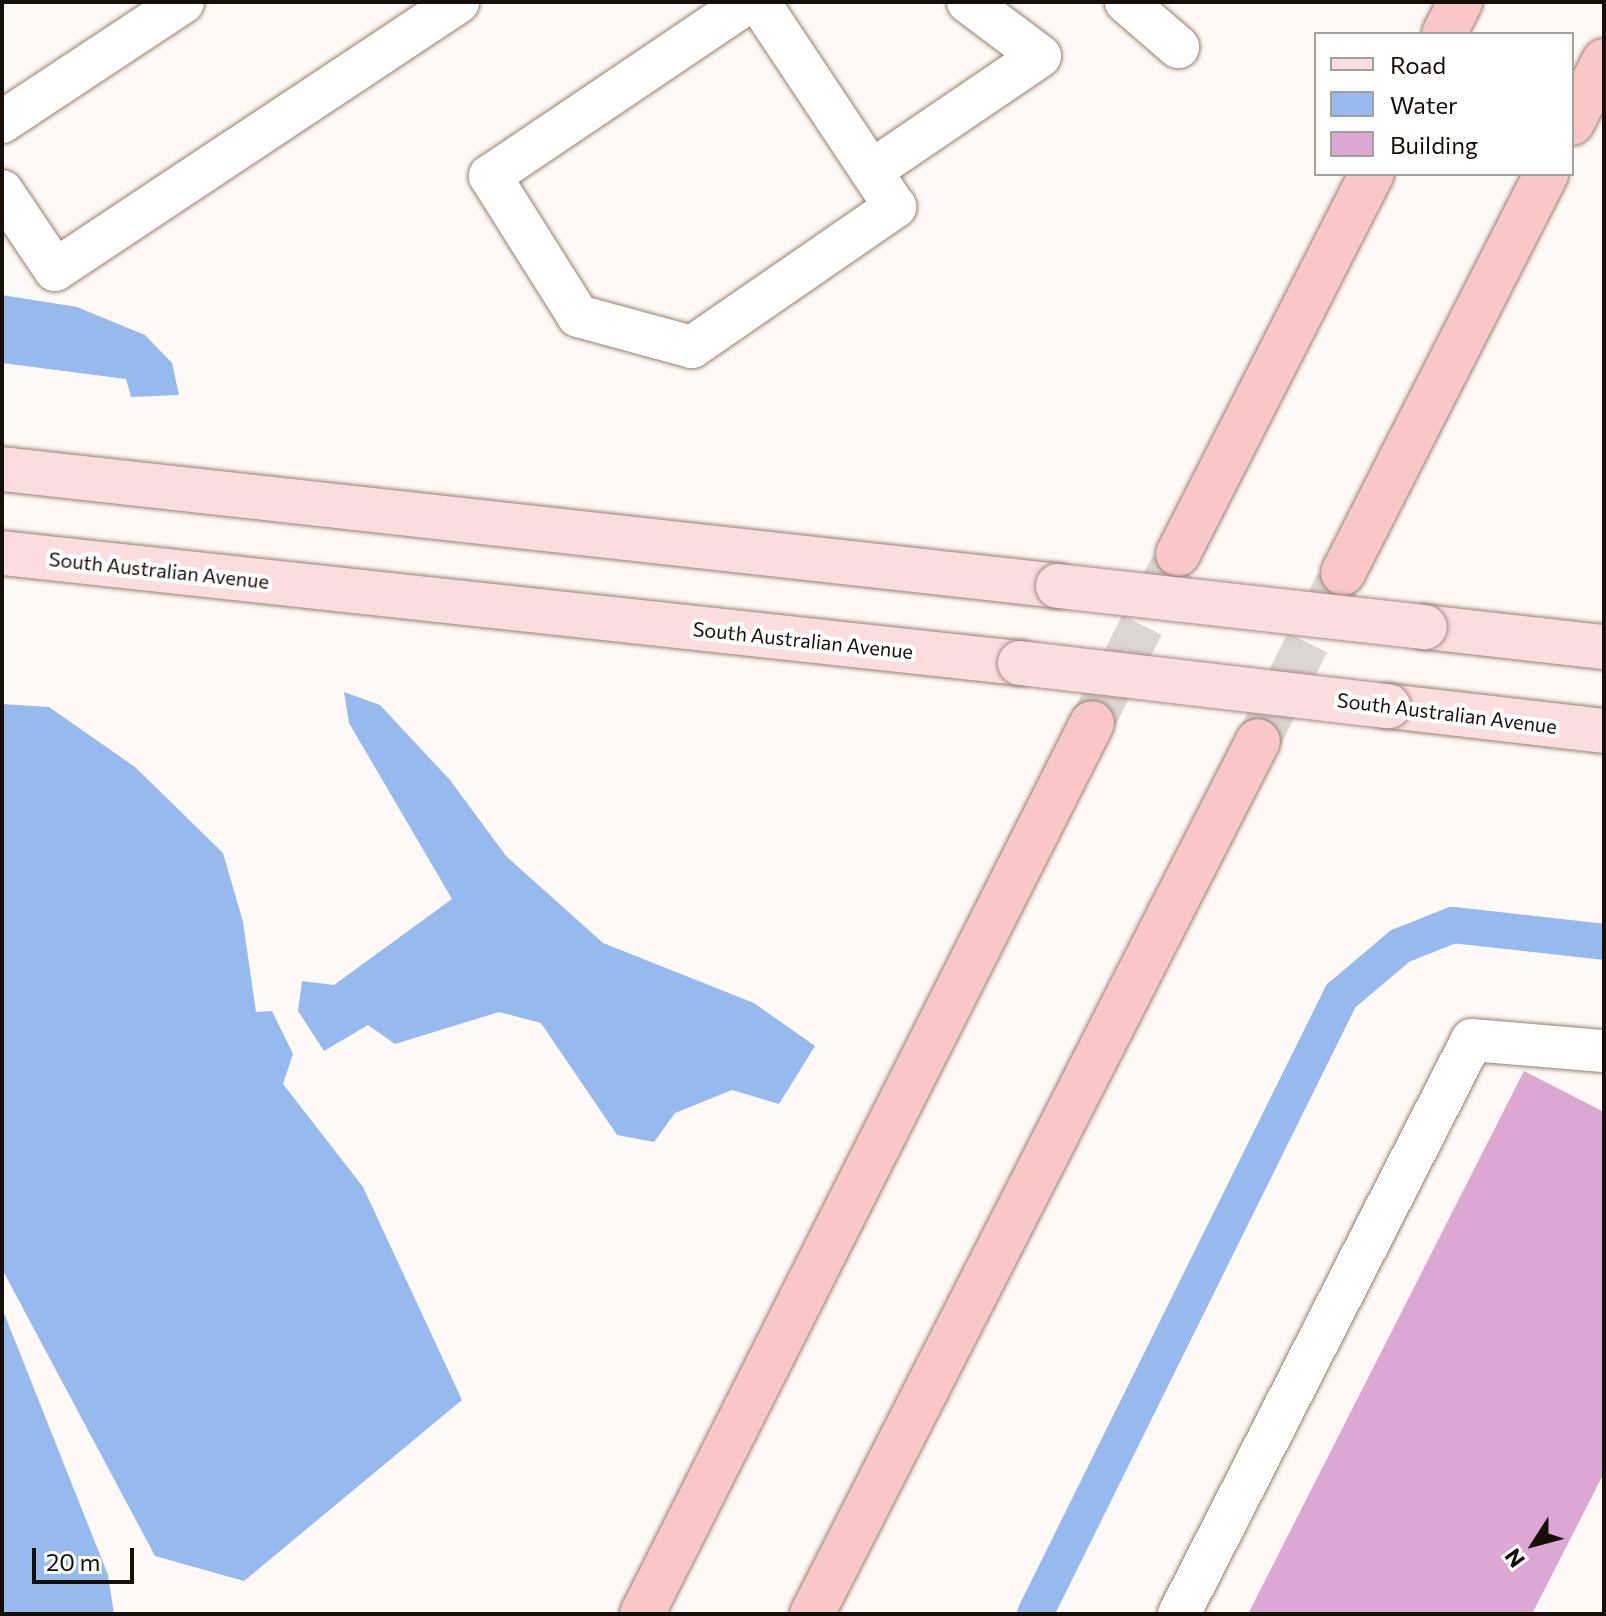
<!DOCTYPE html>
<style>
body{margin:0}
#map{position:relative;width:1606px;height:1616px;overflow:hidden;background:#fef9f6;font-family:Commissioner,sans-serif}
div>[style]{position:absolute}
.water>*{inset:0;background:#96baee}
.canal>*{height:36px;margin:-18px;padding:0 18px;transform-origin:18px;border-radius:18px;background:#96baee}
.building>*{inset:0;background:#dca8d3}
.highway-tunnel>*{height:44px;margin-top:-22px;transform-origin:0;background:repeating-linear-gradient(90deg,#dbd6d2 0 44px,transparent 0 66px)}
.roads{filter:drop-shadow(0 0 2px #978070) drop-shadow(0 0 2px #978070)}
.minor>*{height:42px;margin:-21px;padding:0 21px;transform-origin:21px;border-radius:21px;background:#fff}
.major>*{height:44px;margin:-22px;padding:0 22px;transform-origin:22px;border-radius:22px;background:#fbdddd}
.highway>*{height:44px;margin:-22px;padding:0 22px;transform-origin:22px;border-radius:22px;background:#f8c7c6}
.bridges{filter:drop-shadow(0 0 2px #a98684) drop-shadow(0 0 2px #a98684)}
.major-bridge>*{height:44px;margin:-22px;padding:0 22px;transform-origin:22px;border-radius:22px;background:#fbdddd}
span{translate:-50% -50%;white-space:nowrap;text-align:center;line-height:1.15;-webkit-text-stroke:8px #fff;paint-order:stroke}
.street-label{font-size:20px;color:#160e08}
.frame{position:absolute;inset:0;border:4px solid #160e08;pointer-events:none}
.legend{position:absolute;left:1314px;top:32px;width:260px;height:144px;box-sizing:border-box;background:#fff;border:2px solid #a29f9c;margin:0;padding:10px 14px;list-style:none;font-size:24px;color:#160e08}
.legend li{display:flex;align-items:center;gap:16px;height:40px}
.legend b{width:40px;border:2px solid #a29f9c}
.north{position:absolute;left:1494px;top:1504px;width:80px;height:80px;-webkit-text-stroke:6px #fff;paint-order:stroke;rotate:234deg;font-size:22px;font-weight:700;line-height:32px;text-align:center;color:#160e08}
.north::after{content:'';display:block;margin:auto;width:28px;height:36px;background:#160e08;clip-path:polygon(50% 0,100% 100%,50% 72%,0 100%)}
.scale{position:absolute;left:32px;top:1548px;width:102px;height:36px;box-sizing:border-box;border:4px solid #160e08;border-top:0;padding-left:10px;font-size:24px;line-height:28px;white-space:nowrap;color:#160e08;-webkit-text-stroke:6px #fff;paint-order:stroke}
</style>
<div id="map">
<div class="water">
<i style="clip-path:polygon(2px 295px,77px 307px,145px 335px,172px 363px,179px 395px,131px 397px,126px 379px,2px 363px)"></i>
<i style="clip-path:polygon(344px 692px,380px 705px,450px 780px,506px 856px,603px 943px,754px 1003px,815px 1046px,779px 1104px,732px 1090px,675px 1113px,654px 1142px,617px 1135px,541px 1023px,499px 1012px,395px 1044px,368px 1025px,324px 1051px,298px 1011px,302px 981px,334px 985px,452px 899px,349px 723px)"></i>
<i style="clip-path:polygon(2px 704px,49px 707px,135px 767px,223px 853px,243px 922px,256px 1012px,272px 1011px,293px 1054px,283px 1084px,363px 1187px,462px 1400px,244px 1581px,155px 1556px,2px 1269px)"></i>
<i style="clip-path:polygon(2px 1308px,108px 1575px,114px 1614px,2px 1614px)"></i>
</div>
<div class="canal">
<i style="left:1035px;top:1614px;width:690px;rotate:-63.66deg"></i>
<i style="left:1341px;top:996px;width:77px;rotate:-40.3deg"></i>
<i style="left:1400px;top:946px;width:57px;rotate:-21.6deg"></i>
<i style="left:1453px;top:925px;width:152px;rotate:6.4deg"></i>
</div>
<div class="building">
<i style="clip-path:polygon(1524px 1071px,1604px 1112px,1604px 1473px,1532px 1614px,1248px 1614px)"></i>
</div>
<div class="highway-tunnel">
<i style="left:1092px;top:723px;width:190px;rotate:-63deg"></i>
<i style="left:1258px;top:741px;width:178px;rotate:-63.3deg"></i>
</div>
<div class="roads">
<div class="minor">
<i style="left:748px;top:2px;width:311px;rotate:146deg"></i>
<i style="left:490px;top:176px;width:165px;rotate:57.8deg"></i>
<i style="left:578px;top:316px;width:118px;rotate:15.2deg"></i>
<i style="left:692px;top:347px;width:247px;rotate:-34.6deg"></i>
<i style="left:895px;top:207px;width:246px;rotate:-123.6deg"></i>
<i style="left:1126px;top:2px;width:69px;rotate:40.9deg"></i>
<i style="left:2px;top:122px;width:217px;rotate:-33.5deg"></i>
<i style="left:871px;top:171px;width:204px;rotate:-34.2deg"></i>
<i style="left:1040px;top:56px;width:90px;rotate:-143.1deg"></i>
<i style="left:2px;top:191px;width:95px;rotate:56.1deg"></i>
<i style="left:55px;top:270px;width:484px;rotate:-33.6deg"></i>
<i style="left:1179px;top:1614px;width:644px;rotate:-62.96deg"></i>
<i style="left:1472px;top:1040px;width:132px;rotate:4.8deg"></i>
</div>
<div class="major">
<i style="left:2px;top:469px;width:1062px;rotate:6.32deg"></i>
<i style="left:2px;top:553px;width:1024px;rotate:6.17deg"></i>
<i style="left:1425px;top:627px;width:180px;rotate:6.4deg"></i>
<i style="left:1388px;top:706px;width:217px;rotate:6.6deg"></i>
</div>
<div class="highway">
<i style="left:1444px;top:34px;width:36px;rotate:-63deg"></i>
<i style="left:1572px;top:123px;width:70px;rotate:-62.7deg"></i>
<i style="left:1178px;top:554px;width:427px;rotate:-63deg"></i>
<i style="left:1343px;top:573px;width:448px;rotate:-63deg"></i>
<i style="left:642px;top:1614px;width:998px;rotate:-63.2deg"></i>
<i style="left:812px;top:1614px;width:980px;rotate:-62.94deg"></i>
</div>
</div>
<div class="bridges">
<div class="major-bridge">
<i style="left:1058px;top:586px;width:369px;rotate:6.4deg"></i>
<i style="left:1020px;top:663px;width:371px;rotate:6.7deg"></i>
</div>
</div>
<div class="street-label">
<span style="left:159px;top:570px;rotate:6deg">South Australian Avenue</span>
<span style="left:803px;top:640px;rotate:6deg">South Australian Avenue</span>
<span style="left:1447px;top:713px;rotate:7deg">South Australian Avenue</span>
</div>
<div class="frame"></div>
<ul class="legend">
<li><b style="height:10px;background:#fbdddd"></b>Road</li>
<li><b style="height:22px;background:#96baee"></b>Water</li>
<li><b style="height:22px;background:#dca8d3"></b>Building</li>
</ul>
<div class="north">N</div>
<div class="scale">20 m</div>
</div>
